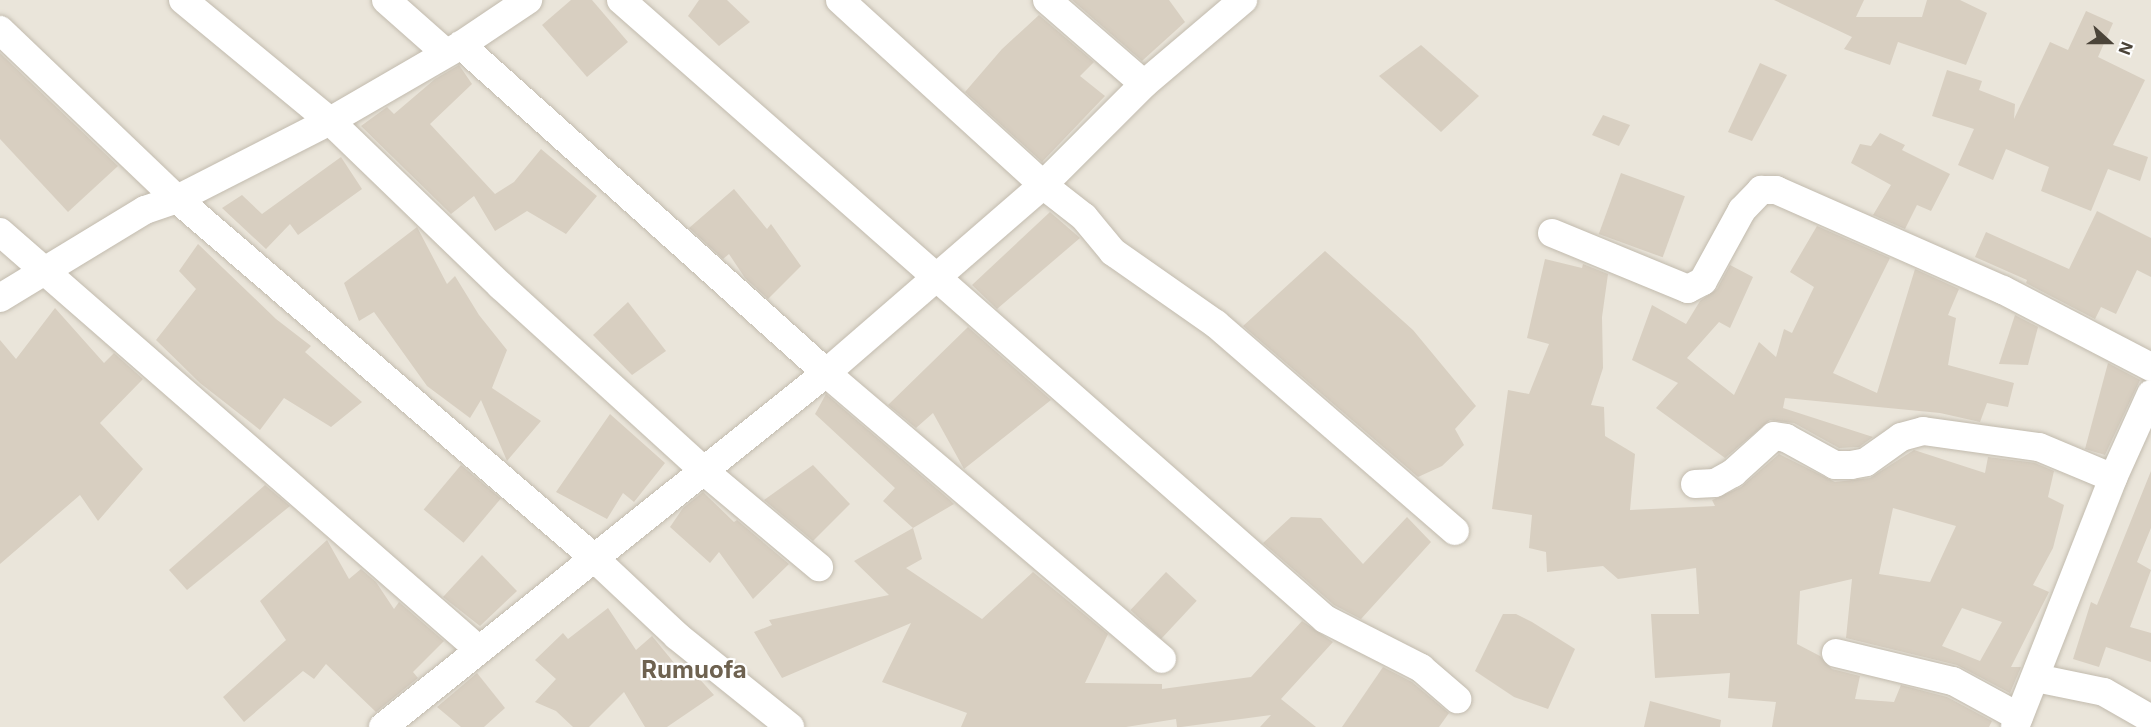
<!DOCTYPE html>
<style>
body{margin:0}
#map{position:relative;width:2151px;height:727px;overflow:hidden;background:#f6f3ec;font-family:Inter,sans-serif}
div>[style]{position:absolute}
.residential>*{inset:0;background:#eae5da;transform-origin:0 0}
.building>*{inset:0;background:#d8cfc1;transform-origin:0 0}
.roads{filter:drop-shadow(0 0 2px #c2bbae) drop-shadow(0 0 2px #c2bbae)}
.minor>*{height:28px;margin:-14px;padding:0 14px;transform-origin:14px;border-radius:14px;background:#fff}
span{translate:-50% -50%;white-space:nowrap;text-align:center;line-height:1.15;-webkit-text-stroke:4.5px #fff;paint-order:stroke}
.quarter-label{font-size:24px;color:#6e6250;font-weight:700}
.north{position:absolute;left:2079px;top:12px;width:60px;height:60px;-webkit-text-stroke:4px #fff;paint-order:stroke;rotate:111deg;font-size:16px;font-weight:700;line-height:24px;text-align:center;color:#4b4439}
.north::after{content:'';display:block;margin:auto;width:21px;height:27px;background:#4b4439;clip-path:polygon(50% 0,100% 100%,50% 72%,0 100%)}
</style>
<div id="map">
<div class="residential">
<i style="left:0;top:0;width:2151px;height:727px"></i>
</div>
<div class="building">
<i style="clip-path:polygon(571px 0,592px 0,628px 42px,587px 77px,542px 25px)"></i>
<i style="clip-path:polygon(699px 0,727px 0,750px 22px,719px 46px,688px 16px)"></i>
<i style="clip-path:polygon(1072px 0,1169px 0,1185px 22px,1142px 61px)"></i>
<i style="clip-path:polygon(1774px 0,1864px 0,1856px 17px,1922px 17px,1927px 0,1960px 0,1987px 13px,1966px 65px,1898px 42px,1890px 65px,1844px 49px,1852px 37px)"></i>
<i style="clip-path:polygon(2086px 11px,2113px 23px,2098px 57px,2145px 80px,2113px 145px,2148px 157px,2140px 181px,2108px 169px,2091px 211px,2041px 191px,2049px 167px,2006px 149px,1993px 180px,1958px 165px,1974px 129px,1932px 116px,1947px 70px,1982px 81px,1979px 90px,2015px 104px,2014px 119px,2050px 42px,2068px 50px)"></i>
<i style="clip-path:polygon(1039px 15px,1094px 62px,1080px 76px,1105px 96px,1042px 162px,965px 92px,1002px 49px)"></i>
<i style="clip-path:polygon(1421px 45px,1479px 96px,1441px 132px,1379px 76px)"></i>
<i style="clip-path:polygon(0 53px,118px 166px,68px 212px,0 139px)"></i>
<i style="clip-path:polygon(1760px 63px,1787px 75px,1752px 141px,1728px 132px)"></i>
<i style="clip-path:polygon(459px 65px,472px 84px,430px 124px,495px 194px,514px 182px,541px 149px,597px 196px,566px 234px,527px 211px,495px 231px,474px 196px,451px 214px,361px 126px,387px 107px,394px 114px,435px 79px)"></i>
<i style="clip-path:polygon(1603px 115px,1630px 125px,1619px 146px,1592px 135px)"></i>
<i style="clip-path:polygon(1880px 133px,1905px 145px,1902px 150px,1950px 174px,1931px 211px,1917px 205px,1905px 229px,1873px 215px,1891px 185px,1851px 163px,1860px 144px,1871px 146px)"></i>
<i style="clip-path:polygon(341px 157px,362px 189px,298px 235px,290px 224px,266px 249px,222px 208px,242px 195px,262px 214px)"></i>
<i style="left:1621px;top:173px;width:68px;height:65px;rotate:20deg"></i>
<i style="clip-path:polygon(734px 189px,767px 229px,771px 224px,801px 266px,768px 299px,745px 278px,729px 254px,723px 259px,689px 228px)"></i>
<i style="clip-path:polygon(2097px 211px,2151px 238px,2151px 277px,2137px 270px,2116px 314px,2101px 307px,2095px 319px,2026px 283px,2027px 280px,1975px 257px,1986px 232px,2069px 269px)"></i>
<i style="clip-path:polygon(1050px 212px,1080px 238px,997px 309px,972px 285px)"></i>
<i style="clip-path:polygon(1817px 226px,1890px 258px,1833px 373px,1877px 393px,1915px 269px,1959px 289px,1948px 315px,1956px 318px,1948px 365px,2014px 383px,2008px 407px,1987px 403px,1980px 422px,1940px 413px,1785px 398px,1783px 408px,1873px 437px,1859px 447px,1839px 448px,1794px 423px,1770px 420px,1725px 458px,1656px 408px,1678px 383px,1632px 360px,1652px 305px,1686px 324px,1700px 301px,1717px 289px,1730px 265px,1753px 277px,1730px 328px,1719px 322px,1687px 358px,1734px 395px,1759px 342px,1776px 357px,1784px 329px,1792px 333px,1814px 287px,1790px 272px)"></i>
<i style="clip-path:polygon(417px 227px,447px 284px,455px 276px,479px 315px,507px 350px,492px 388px,541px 421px,507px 461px,481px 400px,470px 418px,427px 386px,374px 312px,359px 321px,344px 283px)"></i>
<i style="clip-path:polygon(198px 244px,276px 319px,311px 346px,305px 352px,362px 402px,331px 427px,284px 398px,260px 430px,200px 383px,156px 340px,196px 289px,179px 271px)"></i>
<i style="clip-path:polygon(1325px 251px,1413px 330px,1476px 406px,1455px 429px,1464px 445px,1442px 466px,1418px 477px,1243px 326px)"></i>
<i style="clip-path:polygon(evenodd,1545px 259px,1582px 268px,1583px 264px,1608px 274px,1602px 317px,1603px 368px,1591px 405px,1604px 407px,1605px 436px,1635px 454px,1630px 510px,1715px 506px,1712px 500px,1741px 487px,1779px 454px,1835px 482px,1870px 478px,1914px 450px,1985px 473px,1988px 457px,2035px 463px,2054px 471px,2048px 497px,2064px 505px,2053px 548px,2033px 585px,2049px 592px,2011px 667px,2021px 667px,2010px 693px,1957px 665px,1846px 638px,1852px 579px,1800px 591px,1797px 644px,1820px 656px,1832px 669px,1860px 676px,1855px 699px,1894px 702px,1901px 685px,1947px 697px,1992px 721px,1989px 727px,1772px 727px,1776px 702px,1728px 698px,1730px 673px,1655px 678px,1651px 614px,1699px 614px,1696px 568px,1618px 579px,1603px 566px,1547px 572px,1546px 552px,1529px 548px,1532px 515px,1492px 509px,1508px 390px,1529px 394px,1549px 344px,1527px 338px,1545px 259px,1893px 508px,1956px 526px,1930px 582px,1879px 574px,1893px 508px,1545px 259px,1962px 608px,2002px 622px,1980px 661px,1942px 646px,1962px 608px)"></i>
<i style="clip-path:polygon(628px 302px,666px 351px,632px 375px,593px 335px)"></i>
<i style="clip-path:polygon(55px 308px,104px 363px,114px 353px,143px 379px,100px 423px,143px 469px,98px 521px,80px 495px,0 564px,0 340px,16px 359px)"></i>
<i style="clip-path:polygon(2015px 315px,2038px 327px,2028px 365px,1999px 364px)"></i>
<i style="clip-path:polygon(968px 327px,1051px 400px,964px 469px,933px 413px,916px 428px,888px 405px)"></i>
<i style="clip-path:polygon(2108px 363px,2140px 380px,2105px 455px,2085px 449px)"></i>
<i style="clip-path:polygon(826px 394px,950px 500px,954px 504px,913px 528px,883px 501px,895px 488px,815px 414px)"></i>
<i style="clip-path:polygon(610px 414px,665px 463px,634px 502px,623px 493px,607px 519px,556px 492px)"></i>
<i style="left:461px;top:465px;width:52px;height:58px;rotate:40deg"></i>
<i style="clip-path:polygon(813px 465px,850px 504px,813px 541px,764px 500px)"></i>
<i style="clip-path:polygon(2151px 471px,2151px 528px,2137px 562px,2151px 570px,2130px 627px,2151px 633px,2151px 662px,2106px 647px,2099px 667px,2073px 659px,2091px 602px,2097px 605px)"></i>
<i style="clip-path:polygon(265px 485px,290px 506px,187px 590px,169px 570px)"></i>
<i style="clip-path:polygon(703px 492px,734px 522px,737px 520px,789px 564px,753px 599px,719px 552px,710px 563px,670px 527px,683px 508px)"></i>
<i style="clip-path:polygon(1291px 517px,1321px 518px,1363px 564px,1407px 517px,1431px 542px,1361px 619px,1334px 605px,1263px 543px)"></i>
<i style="clip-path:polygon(913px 528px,922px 559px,906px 568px,982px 619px,1033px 572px,1108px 634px,1085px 683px,1162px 684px,1162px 689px,1251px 677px,1302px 621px,1333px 642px,1281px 699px,1316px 727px,1260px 727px,1271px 715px,1181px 727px,1177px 727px,1176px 719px,1126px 727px,961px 727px,967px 713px,882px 682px,911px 623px,782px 678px,754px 632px,772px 625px,769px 620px,889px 595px,854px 561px)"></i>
<i style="clip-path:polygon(327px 540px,349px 579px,361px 569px,376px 582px,394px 609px,399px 602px,444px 641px,413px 672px,418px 678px,376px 712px,326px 664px,314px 679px,303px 671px,244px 722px,223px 697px,286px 640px,260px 601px)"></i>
<i style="clip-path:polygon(482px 555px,517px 591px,480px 626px,443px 597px)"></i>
<i style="left:1166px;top:572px;width:42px;height:52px;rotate:43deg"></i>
<i style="clip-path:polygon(608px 608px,636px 650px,652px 636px,680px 670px,687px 665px,714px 695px,667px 727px,645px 727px,624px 692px,589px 727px,573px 727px,556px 711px,535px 702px,556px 679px,535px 660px,563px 633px,568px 639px)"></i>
<i style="clip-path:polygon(1503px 614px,1516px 614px,1532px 622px,1575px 649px,1548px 709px,1514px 697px,1475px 671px)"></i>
<i style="clip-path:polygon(1383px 667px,1412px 682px,1449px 713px,1439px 727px,1342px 727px)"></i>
<i style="clip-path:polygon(477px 673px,505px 708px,484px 727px,461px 727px,437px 707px)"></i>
<i style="clip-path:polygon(1650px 701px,1721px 720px,1720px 727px,1644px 727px)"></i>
</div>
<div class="roads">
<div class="minor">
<i style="left:183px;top:0;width:190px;rotate:39.5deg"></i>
<i style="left:330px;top:121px;width:238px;rotate:44deg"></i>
<i style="left:501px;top:286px;width:275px;rotate:42.3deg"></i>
<i style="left:704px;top:471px;width:150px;rotate:39.9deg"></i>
<i style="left:386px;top:0;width:80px;rotate:41.5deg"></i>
<i style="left:621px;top:0;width:937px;rotate:41.32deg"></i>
<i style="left:1325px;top:619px;width:108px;rotate:27deg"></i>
<i style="left:1421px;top:668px;width:48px;rotate:40.7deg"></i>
<i style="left:840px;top:0;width:275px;rotate:42.3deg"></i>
<i style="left:1043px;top:185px;width:52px;rotate:38deg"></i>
<i style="left:1084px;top:217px;width:45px;rotate:50.4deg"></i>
<i style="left:1113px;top:252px;width:126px;rotate:35deg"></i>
<i style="left:1216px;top:324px;width:316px;rotate:40.9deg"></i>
<i style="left:1047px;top:0;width:128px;rotate:40.9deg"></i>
<i style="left:0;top:30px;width:245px;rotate:43.7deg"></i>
<i style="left:177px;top:199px;width:549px;rotate:40.71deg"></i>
<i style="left:593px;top:557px;width:115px;rotate:43.2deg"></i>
<i style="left:677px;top:636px;width:145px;rotate:38.8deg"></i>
<i style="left:461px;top:45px;width:491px;rotate:41.9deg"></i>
<i style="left:826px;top:373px;width:441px;rotate:40.4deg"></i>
<i style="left:0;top:232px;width:634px;rotate:41.1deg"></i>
<i style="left:1552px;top:233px;width:147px;rotate:22.4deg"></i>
<i style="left:1688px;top:289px;width:17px;rotate:-28deg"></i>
<i style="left:1703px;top:281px;width:81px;rotate:-61.2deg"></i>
<i style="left:1742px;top:210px;width:28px;rotate:-46deg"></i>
<i style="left:1761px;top:190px;width:15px"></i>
<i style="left:1776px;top:190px;width:248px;rotate:23.8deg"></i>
<i style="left:2003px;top:290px;width:167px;rotate:27.5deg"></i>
<i style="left:0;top:298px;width:170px;rotate:-31.3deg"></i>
<i style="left:145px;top:210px;width:34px;rotate:-19deg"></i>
<i style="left:177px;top:199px;width:172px;rotate:-27deg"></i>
<i style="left:330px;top:121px;width:151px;rotate:-30.1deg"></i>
<i style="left:461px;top:45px;width:81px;rotate:-33.9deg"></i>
<i style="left:1695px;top:484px;width:20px;rotate:-3deg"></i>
<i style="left:1715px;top:483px;width:21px;rotate:-29deg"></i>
<i style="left:1733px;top:473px;width:55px;rotate:-42.1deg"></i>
<i style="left:1774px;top:436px;width:12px;rotate:9deg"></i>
<i style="left:1786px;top:438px;width:56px;rotate:28.9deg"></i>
<i style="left:1835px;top:465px;width:16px"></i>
<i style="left:1851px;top:465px;width:15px;rotate:-11deg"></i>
<i style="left:1866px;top:462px;width:43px;rotate:-35.5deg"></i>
<i style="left:1901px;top:437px;width:23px;rotate:-15deg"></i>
<i style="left:1923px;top:431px;width:117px;rotate:7.9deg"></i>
<i style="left:2039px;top:447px;width:80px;rotate:22.7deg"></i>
<i style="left:1836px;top:653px;width:120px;rotate:13.5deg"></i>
<i style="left:1953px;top:681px;width:75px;rotate:28.6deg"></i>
<i style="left:2036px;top:678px;width:69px;rotate:11.6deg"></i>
<i style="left:2104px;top:692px;width:54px;rotate:29.9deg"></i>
<i style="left:383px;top:727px;width:567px;rotate:-38.63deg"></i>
<i style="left:826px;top:373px;width:287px;rotate:-40.9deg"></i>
<i style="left:1043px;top:185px;width:143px;rotate:-45deg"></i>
<i style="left:1144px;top:84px;width:130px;rotate:-40.3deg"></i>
<i style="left:2015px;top:727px;width:268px;rotate:-68.5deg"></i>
<i style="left:2113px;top:478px;width:92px;rotate:-65.7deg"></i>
</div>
</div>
<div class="quarter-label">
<span style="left:694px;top:670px">Rumuofa</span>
</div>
<div class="north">N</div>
</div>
